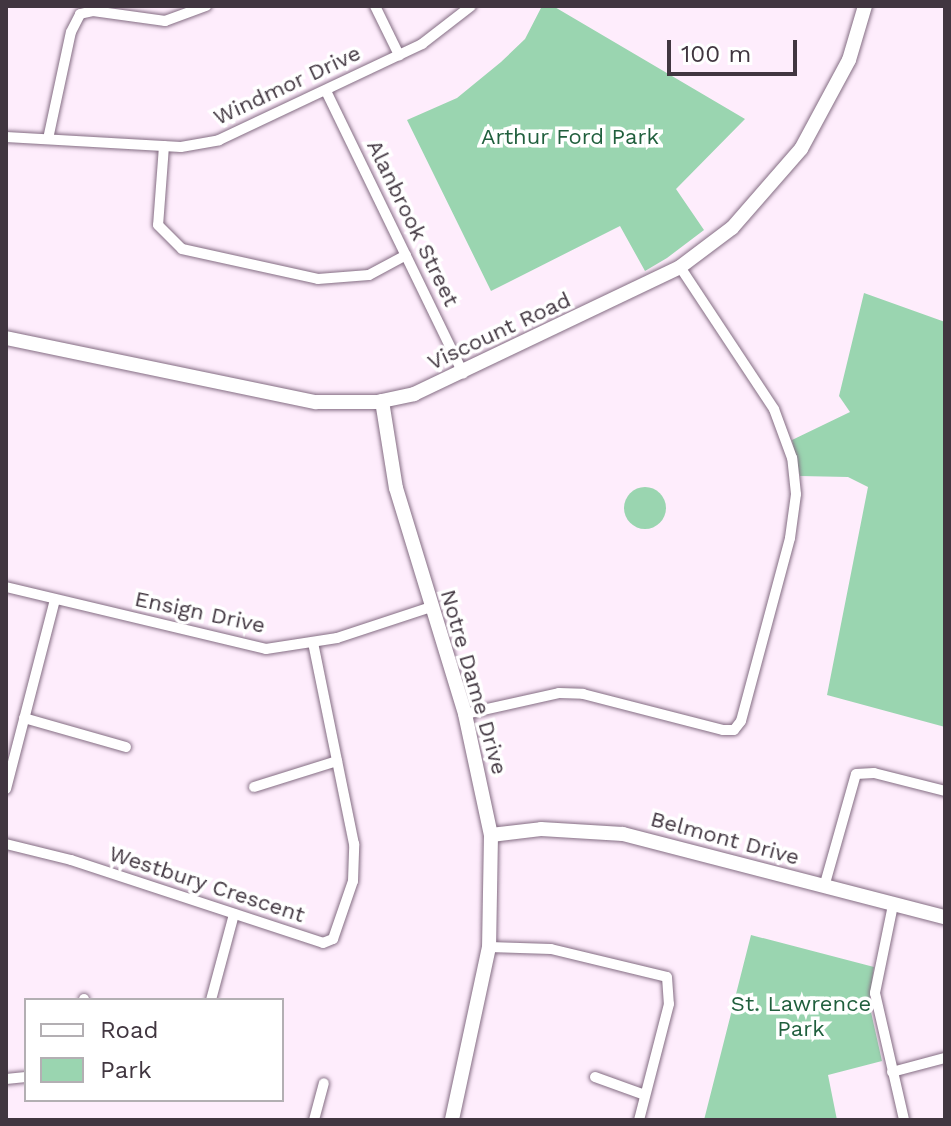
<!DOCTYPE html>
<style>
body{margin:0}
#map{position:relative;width:951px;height:1126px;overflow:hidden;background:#feedfc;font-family:"Work Sans",sans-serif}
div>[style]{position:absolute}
.green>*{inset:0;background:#9ad5b0}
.round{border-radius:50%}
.roads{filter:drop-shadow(0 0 2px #846d83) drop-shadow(0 0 2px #846d83)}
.street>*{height:10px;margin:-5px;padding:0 5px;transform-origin:5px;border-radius:5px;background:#fff}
.secondary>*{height:14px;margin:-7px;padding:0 7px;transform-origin:7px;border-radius:7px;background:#fff}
span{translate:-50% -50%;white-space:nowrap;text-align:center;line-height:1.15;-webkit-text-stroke:7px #fff;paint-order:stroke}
.street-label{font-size:22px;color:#413640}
.park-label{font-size:22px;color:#205f3d}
.frame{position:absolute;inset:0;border:8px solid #413640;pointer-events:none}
.legend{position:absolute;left:24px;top:998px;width:260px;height:104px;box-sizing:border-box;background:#fff;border:2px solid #b3afb3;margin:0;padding:10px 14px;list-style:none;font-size:24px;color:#413640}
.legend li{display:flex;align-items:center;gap:16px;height:40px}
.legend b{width:40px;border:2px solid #b3afb3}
.scale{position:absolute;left:667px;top:40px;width:130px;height:36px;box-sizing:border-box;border:4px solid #413640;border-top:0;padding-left:10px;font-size:24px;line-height:28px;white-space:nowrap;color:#413640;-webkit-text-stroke:6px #fff;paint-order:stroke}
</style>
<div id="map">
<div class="green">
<i style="clip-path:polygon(542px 6px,553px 6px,745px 119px,676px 189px,704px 230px,667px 258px,645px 271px,620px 226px,491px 291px,407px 120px,457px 98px,501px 62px,525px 39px)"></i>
<i style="clip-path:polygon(864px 293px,945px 322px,945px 727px,827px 695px,868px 487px,848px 477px,800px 476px,792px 440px,850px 412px,839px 396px)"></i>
<i class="round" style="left:624px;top:487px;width:42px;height:42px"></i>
<i style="clip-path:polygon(751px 935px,874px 967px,869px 1003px,882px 1061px,828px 1075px,837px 1120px,704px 1120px)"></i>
</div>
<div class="roads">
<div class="street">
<i style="left:375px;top:6px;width:55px;rotate:63.9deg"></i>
<i style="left:326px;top:91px;width:314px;rotate:64.1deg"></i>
<i style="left:6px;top:137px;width:175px;rotate:3.3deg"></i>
<i style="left:181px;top:147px;width:39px;rotate:-10deg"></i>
<i style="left:219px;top:140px;width:225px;rotate:-25.3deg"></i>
<i style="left:422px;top:44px;width:62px;rotate:-37.8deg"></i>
<i style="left:48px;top:139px;width:109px;rotate:-77.9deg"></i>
<i style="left:71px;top:32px;width:20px;rotate:-63deg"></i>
<i style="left:80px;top:14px;width:13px;rotate:-13deg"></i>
<i style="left:93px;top:11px;width:73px;rotate:7.9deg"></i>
<i style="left:165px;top:21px;width:44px;rotate:-20.1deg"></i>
<i style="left:164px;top:146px;width:79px;rotate:94.3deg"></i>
<i style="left:158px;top:225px;width:34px;rotate:45deg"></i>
<i style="left:182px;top:249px;width:139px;rotate:12.4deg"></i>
<i style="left:318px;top:279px;width:51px;rotate:-4.5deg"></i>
<i style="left:369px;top:275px;width:42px;rotate:-28.4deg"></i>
<i style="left:6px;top:587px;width:267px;rotate:13.4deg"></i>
<i style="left:266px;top:649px;width:72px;rotate:-8.8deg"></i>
<i style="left:337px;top:638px;width:99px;rotate:-18.3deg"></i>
<i style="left:465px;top:714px;width:96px;rotate:-12.6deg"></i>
<i style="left:559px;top:693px;width:24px;rotate:2deg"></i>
<i style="left:583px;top:694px;width:145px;rotate:14.4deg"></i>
<i style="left:723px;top:730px;width:11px"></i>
<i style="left:734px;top:730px;width:11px;rotate:-52deg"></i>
<i style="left:741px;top:721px;width:189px;rotate:-75deg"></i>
<i style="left:790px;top:538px;width:44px;rotate:-82.2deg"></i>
<i style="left:796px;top:494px;width:36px;rotate:-96deg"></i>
<i style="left:792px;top:458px;width:52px;rotate:-110.2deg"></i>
<i style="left:774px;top:409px;width:170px;rotate:-123.5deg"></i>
<i style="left:24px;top:718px;width:106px;rotate:15.9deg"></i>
<i style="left:254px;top:787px;width:87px;rotate:-17.4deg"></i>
<i style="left:6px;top:789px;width:196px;rotate:-75.5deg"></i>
<i style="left:6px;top:844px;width:67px;rotate:13.8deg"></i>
<i style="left:71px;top:860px;width:265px;rotate:18.2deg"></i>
<i style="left:323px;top:943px;width:11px;rotate:-22deg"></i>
<i style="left:333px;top:939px;width:61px;rotate:-71deg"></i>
<i style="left:353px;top:881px;width:37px;rotate:-88deg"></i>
<i style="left:354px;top:844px;width:205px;rotate:-101.5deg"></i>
<i style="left:824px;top:887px;width:117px;rotate:-74.2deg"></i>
<i style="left:856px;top:774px;width:18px;rotate:-3deg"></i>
<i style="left:874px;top:773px;width:73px;rotate:14.2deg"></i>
<i style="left:893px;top:905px;width:90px;rotate:101.6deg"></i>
<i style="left:875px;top:993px;width:130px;rotate:77.1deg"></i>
<i style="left:489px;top:947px;width:62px;rotate:1.8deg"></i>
<i style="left:551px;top:949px;width:119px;rotate:13.6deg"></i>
<i style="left:667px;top:977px;width:27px;rotate:86deg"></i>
<i style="left:669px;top:1004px;width:120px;rotate:104.5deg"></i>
<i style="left:84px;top:1000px;width:1px;rotate:-90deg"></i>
<i style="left:211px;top:1000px;width:89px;rotate:-75deg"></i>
<i style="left:892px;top:1072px;width:55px;rotate:-14.8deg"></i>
<i style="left:595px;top:1077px;width:53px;rotate:19.8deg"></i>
<i style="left:6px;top:1079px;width:20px;rotate:-6deg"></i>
<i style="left:314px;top:1120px;width:38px;rotate:-75deg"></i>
</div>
<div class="secondary">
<i style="left:6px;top:338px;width:317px;rotate:11.7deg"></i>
<i style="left:316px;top:402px;width:61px"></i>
<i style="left:377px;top:402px;width:38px;rotate:-12deg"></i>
<i style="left:414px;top:394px;width:295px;rotate:-25.5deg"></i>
<i style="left:680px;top:267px;width:65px;rotate:-36.9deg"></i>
<i style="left:732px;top:228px;width:105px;rotate:-48.9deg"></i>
<i style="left:801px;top:149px;width:101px;rotate:-61.7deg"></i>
<i style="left:849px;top:60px;width:56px;rotate:-73.5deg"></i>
<i style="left:382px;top:401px;width:88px;rotate:80.9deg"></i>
<i style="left:396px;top:488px;width:236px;rotate:73deg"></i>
<i style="left:465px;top:714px;width:124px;rotate:77.9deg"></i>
<i style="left:491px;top:835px;width:112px;rotate:91deg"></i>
<i style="left:489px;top:947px;width:177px;rotate:102.1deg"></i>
<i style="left:491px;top:835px;width:50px;rotate:-6.8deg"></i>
<i style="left:541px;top:829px;width:82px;rotate:3.5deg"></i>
<i style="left:623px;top:834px;width:333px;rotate:14.5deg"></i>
</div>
</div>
<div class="street-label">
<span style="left:287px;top:85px;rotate:-25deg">Windmor Drive</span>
<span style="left:413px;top:223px;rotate:64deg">Alanbrook Street</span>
<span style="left:499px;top:331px;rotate:-25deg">Viscount Road</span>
<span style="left:200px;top:612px;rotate:12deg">Ensign Drive</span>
<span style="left:474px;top:682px;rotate:74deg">Notre Dame Drive</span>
<span style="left:725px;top:838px;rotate:15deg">Belmont Drive</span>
<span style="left:207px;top:884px;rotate:18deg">Westbury Crescent</span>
</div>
<div class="park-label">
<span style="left:570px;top:137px">Arthur Ford Park</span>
<span style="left:801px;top:1016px">St. Lawrence<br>Park</span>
</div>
<div class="frame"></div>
<ul class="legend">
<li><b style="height:10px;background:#fff"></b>Road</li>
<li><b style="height:22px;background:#9ad5b0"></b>Park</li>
</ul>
<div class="scale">100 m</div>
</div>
